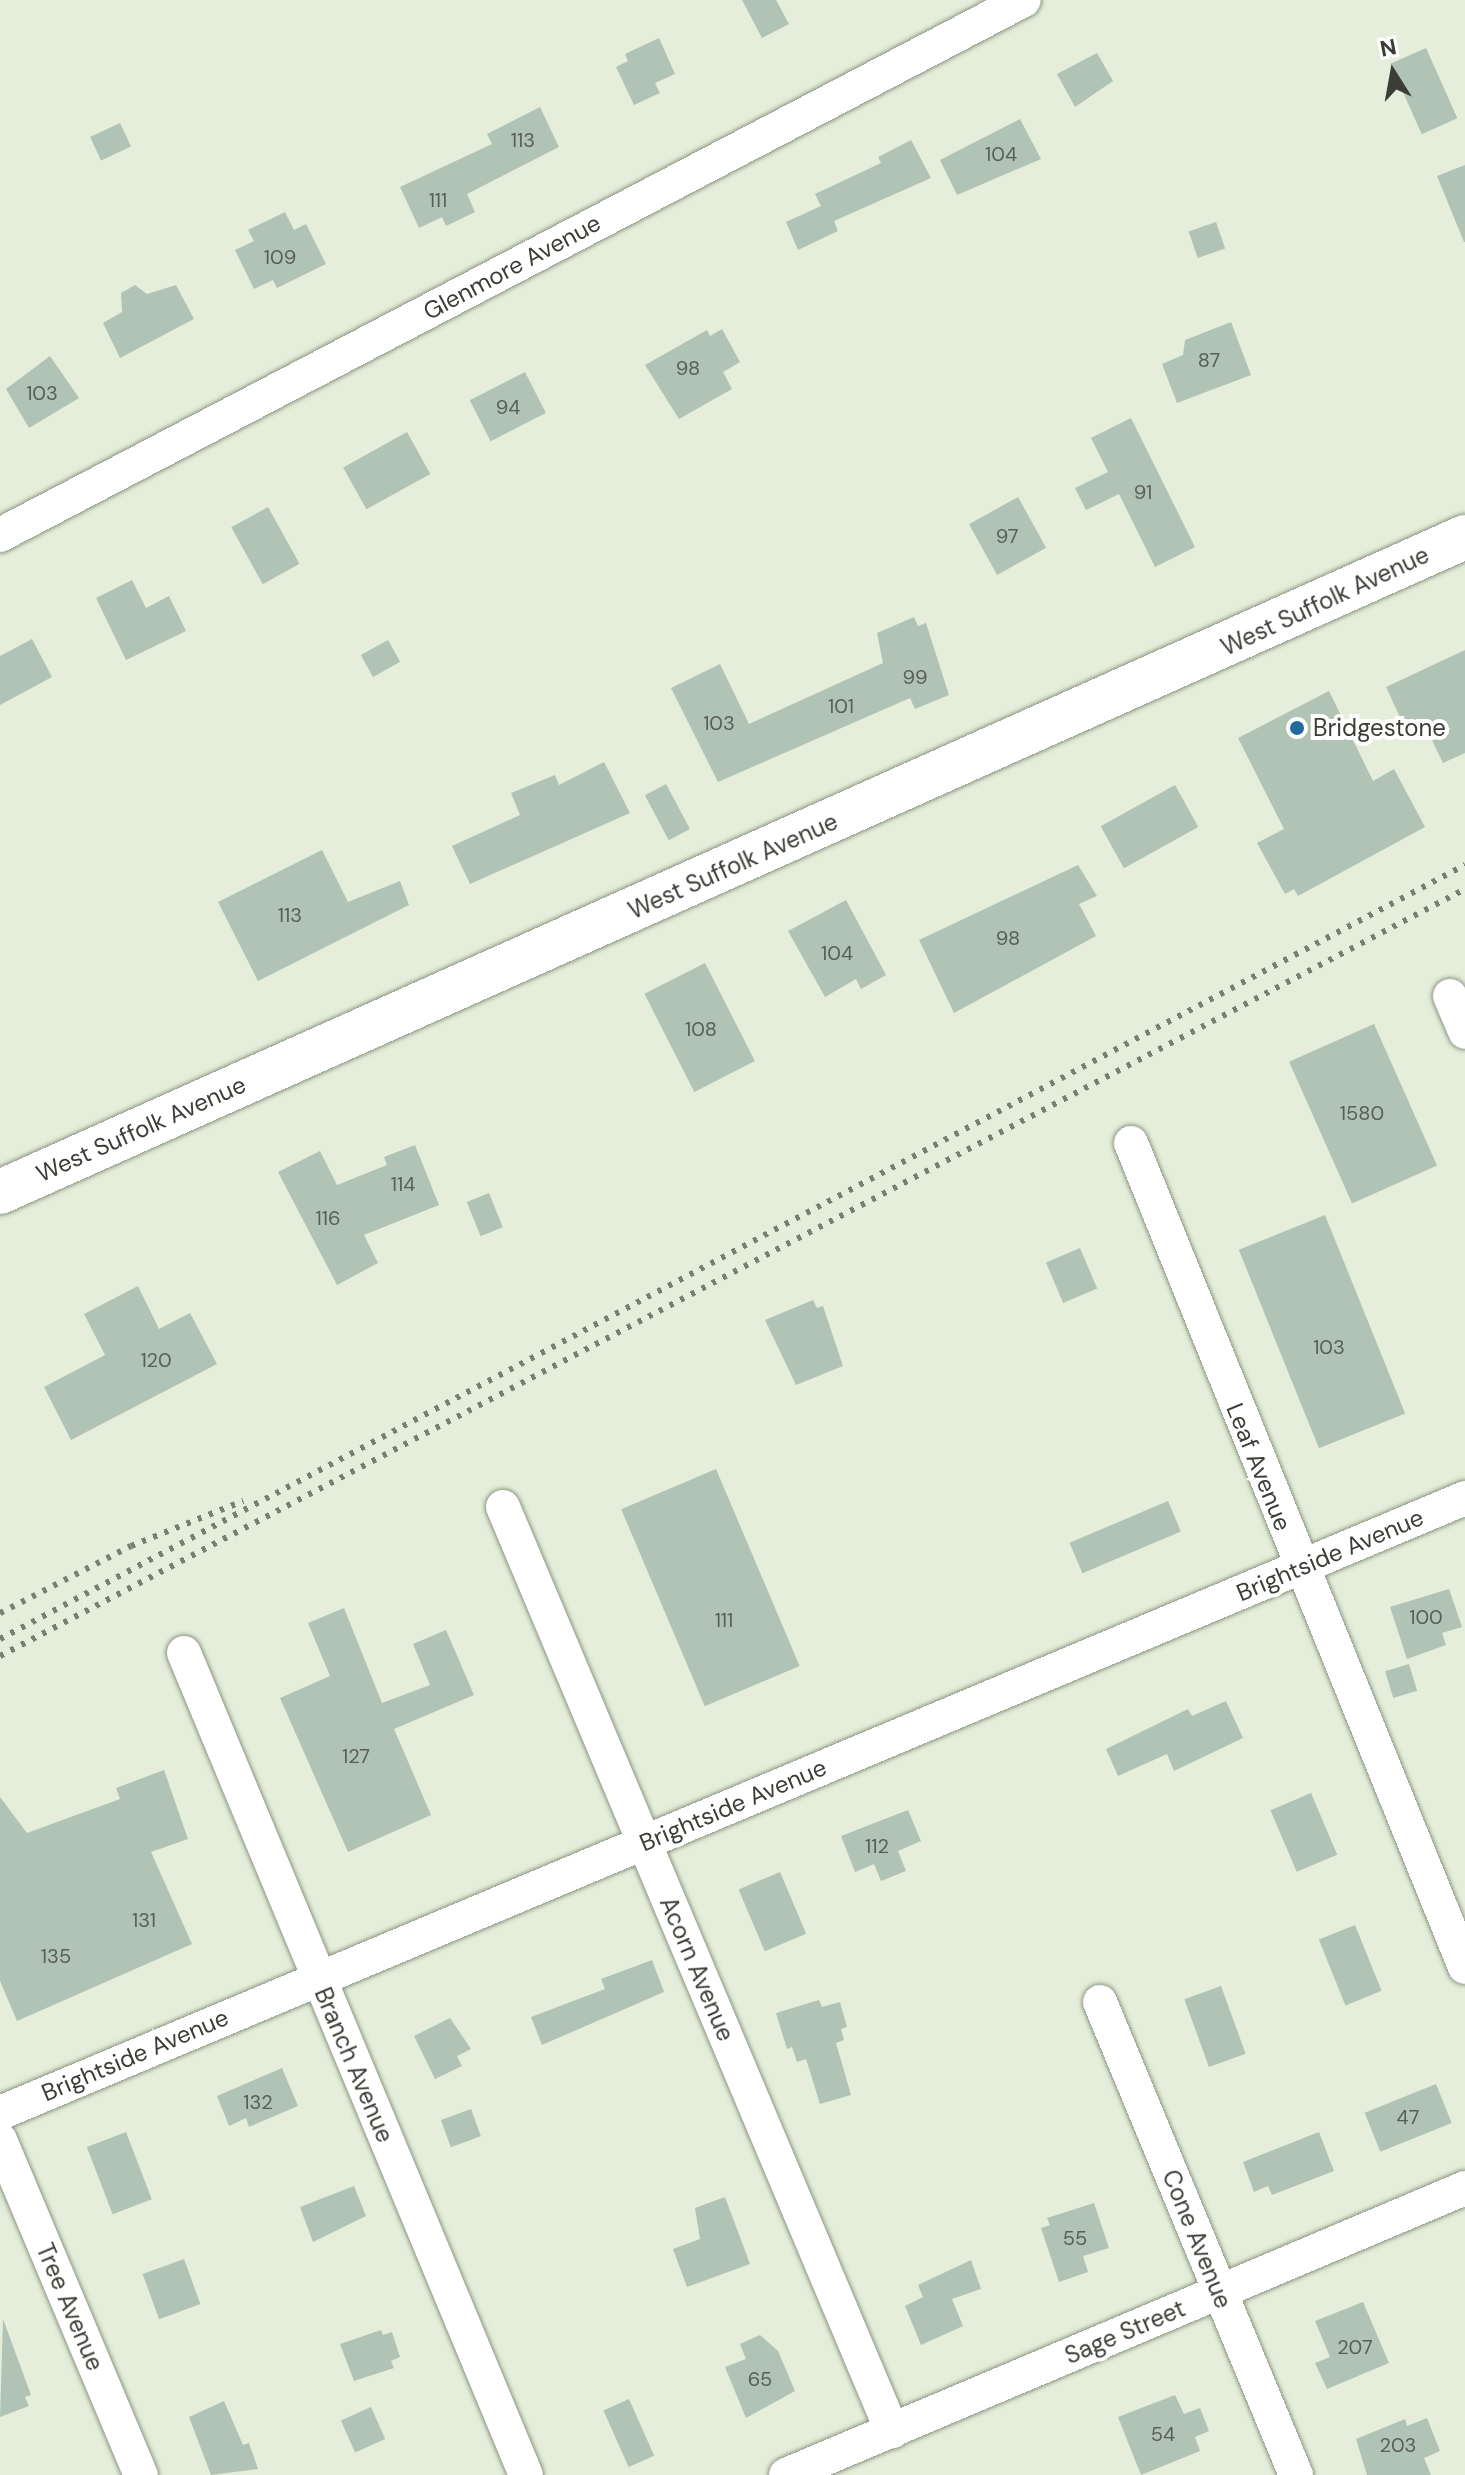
<!DOCTYPE html>
<style>
body{margin:0}
#map{position:relative;width:1465px;height:2475px;overflow:hidden;background:#e4eeda;font-family:"DM Sans",sans-serif}
div>[style]{position:absolute}
.building>*{inset:0;background:#b1c3b5;transform-origin:0 0}
.roads{filter:drop-shadow(0 0 2px #8b9582) drop-shadow(0 0 2px #8b9582)}
.street>*{height:34px;margin:-17px;padding:0 17px;transform-origin:17px;border-radius:17px;background:#fff}
.secondary>*{height:44px;margin:-22px;padding:0 22px;transform-origin:22px;border-radius:22px;background:#fff}
.rail>*{height:6px;margin-top:-3px;transform-origin:0;background:repeating-linear-gradient(90deg,#787e71 0 4px,transparent 0 12px)}
.dots>*{width:22px;height:22px;translate:-50% -50%;box-sizing:border-box;border:4px solid #fff;border-radius:50%}
span{translate:-50% -50%;white-space:nowrap;text-align:center;line-height:1.15;-webkit-text-stroke:8px #fff;paint-order:stroke}
.number-label{font-size:20px;color:#585f56}
.number-label span{-webkit-text-stroke-width:0}
.street-label{font-size:24px;color:#3a3e36}
.poi-label{font-size:24px;color:#3a3e36}
.left{translate:0 -50%;text-align:left}
.north{position:absolute;left:1353px;top:32px;width:80px;height:80px;-webkit-text-stroke:6px #fff;paint-order:stroke;rotate:349deg;font-size:22px;font-weight:700;line-height:32px;text-align:center;color:#3a3e36}
.north::after{content:'';display:block;margin:auto;width:28px;height:36px;background:#3a3e36;clip-path:polygon(50% 0,100% 100%,50% 72%,0 100%)}
</style>
<div id="map">
<div class="building">
<i style="clip-path:polygon(742px 0,776px 0,789px 24px,762px 38px)"></i>
<i style="clip-path:polygon(659px 38px,675px 74px,655px 83px,660px 93px,634px 105px,616px 67px,628px 61px,625px 54px)"></i>
<i style="left:1426px;top:48px;width:77px;height:39px;rotate:66deg"></i>
<i style="clip-path:polygon(1097px 53px,1113px 81px,1075px 107px,1057px 74px)"></i>
<i style="clip-path:polygon(540px 107px,559px 147px,467px 194px,475px 212px,446px 226px,442px 217px,419px 228px,400px 187px,492px 144px,487px 134px)"></i>
<i style="clip-path:polygon(1020px 119px,1041px 159px,957px 195px,940px 160px)"></i>
<i style="left:120px;top:123px;width:26px;height:33px;rotate:65deg"></i>
<i style="clip-path:polygon(911px 140px,931px 178px,834px 221px,838px 231px,798px 250px,786px 222px,821px 206px,815px 194px,881px 163px,878px 157px)"></i>
<i style="clip-path:polygon(1465px 165px,1465px 242px,1464px 242px,1437px 176px)"></i>
<i style="clip-path:polygon(285px 212px,294px 230px,306px 224px,326px 264px,277px 288px,273px 280px,254px 289px,235px 250px,254px 241px,248px 230px)"></i>
<i style="left:1216px;top:222px;width:28px;height:29px;rotate:71deg"></i>
<i style="clip-path:polygon(135px 285px,147px 294px,176px 285px,194px 319px,120px 358px,103px 323px,122px 312px,121px 293px)"></i>
<i style="clip-path:polygon(1231px 322px,1251px 375px,1177px 403px,1162px 364px,1183px 355px,1185px 340px)"></i>
<i style="clip-path:polygon(722px 329px,740px 362px,723px 372px,732px 389px,679px 419px,645px 365px,707px 330px,710px 336px)"></i>
<i style="clip-path:polygon(50px 356px,79px 398px,29px 428px,6px 389px)"></i>
<i style="left:525px;top:372px;width:46px;height:62px;rotate:63deg"></i>
<i style="clip-path:polygon(1131px 418px,1195px 547px,1155px 567px,1119px 494px,1086px 510px,1075px 488px,1108px 472px,1091px 438px)"></i>
<i style="left:407px;top:432px;width:48px;height:73px;rotate:61deg"></i>
<i style="left:1018px;top:497px;width:58px;height:56px;rotate:61deg"></i>
<i style="left:268px;top:507px;width:65px;height:42px;rotate:61deg"></i>
<i style="clip-path:polygon(132px 580px,146px 608px,169px 596px,186px 631px,126px 660px,96px 598px)"></i>
<i style="clip-path:polygon(914px 617px,918px 626px,926px 623px,949px 695px,915px 709px,910px 698px,718px 782px,671px 688px,720px 664px,749px 724px,883px 663px,877px 633px)"></i>
<i style="clip-path:polygon(32px 639px,52px 677px,0 705px,0 656px)"></i>
<i style="left:388px;top:640px;width:25px;height:31px;rotate:61deg"></i>
<i style="clip-path:polygon(1465px 650px,1465px 753px,1443px 763px,1423px 722px,1406px 730px,1386px 687px)"></i>
<i style="clip-path:polygon(1329px 691px,1373px 781px,1394px 769px,1425px 827px,1298px 896px,1294px 889px,1285px 894px,1257px 843px,1284px 829px,1238px 738px)"></i>
<i style="clip-path:polygon(604px 762px,630px 813px,470px 884px,452px 846px,520px 815px,511px 793px,555px 775px,559px 785px)"></i>
<i style="left:666px;top:784px;width:51px;height:24px;rotate:62deg"></i>
<i style="left:1175px;top:785px;width:48px;height:85px;rotate:61deg"></i>
<i style="clip-path:polygon(322px 850px,348px 902px,400px 881px,409px 905px,258px 981px,218px 902px)"></i>
<i style="clip-path:polygon(1078px 865px,1097px 896px,1079px 904px,1096px 936px,954px 1013px,919px 940px)"></i>
<i style="clip-path:polygon(846px 900px,886px 975px,861px 989px,856px 979px,825px 997px,788px 931px)"></i>
<i style="left:705px;top:963px;width:110px;height:68px;rotate:63deg"></i>
<i style="left:1374px;top:1024px;width:155px;height:93px;rotate:66deg"></i>
<i style="clip-path:polygon(415px 1145px,439px 1205px,364px 1235px,378px 1263px,337px 1285px,278px 1172px,320px 1151px,337px 1185px,387px 1165px,384px 1157px)"></i>
<i style="left:489px;top:1193px;width:37px;height:24px;rotate:68deg"></i>
<i style="left:1325px;top:1215px;width:214px;height:93px;rotate:68deg"></i>
<i style="left:1080px;top:1248px;width:44px;height:37px;rotate:67deg"></i>
<i style="clip-path:polygon(138px 1286px,159px 1329px,190px 1313px,217px 1364px,71px 1440px,44px 1387px,105px 1355px,84px 1314px)"></i>
<i style="clip-path:polygon(813px 1300px,817px 1308px,823px 1306px,843px 1366px,796px 1385px,765px 1320px)"></i>
<i style="left:716px;top:1469px;width:214px;height:103px;rotate:67deg"></i>
<i style="left:1168px;top:1501px;width:33px;height:107px;rotate:67deg"></i>
<i style="clip-path:polygon(1449px 1589px,1462px 1627px,1442px 1633px,1446px 1645px,1407px 1659px,1390px 1607px)"></i>
<i style="clip-path:polygon(344px 1608px,382px 1703px,430px 1685px,413px 1644px,446px 1630px,474px 1695px,394px 1729px,431px 1815px,348px 1852px,280px 1698px,330px 1676px,308px 1623px)"></i>
<i style="left:1409px;top:1664px;width:28px;height:25px;rotate:73deg"></i>
<i style="clip-path:polygon(1226px 1701px,1243px 1738px,1174px 1771px,1167px 1754px,1118px 1776px,1106px 1749px,1188px 1709px,1192px 1716px)"></i>
<i style="clip-path:polygon(164px 1770px,188px 1839px,151px 1852px,192px 1944px,17px 2021px,0 1981px,0 1797px,27px 1833px,120px 1799px,116px 1788px)"></i>
<i style="left:1311px;top:1793px;width:67px;height:44px;rotate:67deg"></i>
<i style="clip-path:polygon(908px 1810px,921px 1841px,898px 1851px,906px 1871px,881px 1881px,874px 1864px,855px 1872px,841px 1836px)"></i>
<i style="left:780px;top:1872px;width:67px;height:45px;rotate:67deg"></i>
<i style="left:1355px;top:1925px;width:71px;height:39px;rotate:68deg"></i>
<i style="clip-path:polygon(652px 1960px,664px 1992px,542px 2045px,531px 2017px,605px 1989px,601px 1979px)"></i>
<i style="left:1221px;top:1986px;width:72px;height:39px;rotate:70deg"></i>
<i style="clip-path:polygon(819px 2000px,822px 2007px,840px 2002px,847px 2027px,841px 2029px,844px 2040px,836px 2043px,851px 2095px,820px 2104px,806px 2059px,797px 2062px,792px 2047px,787px 2049px,776px 2013px)"></i>
<i style="clip-path:polygon(450px 2018px,471px 2049px,457px 2056px,462px 2066px,435px 2079px,414px 2036px)"></i>
<i style="clip-path:polygon(282px 2068px,298px 2106px,249px 2127px,246px 2118px,229px 2126px,217px 2096px)"></i>
<i style="left:1436px;top:2084px;width:42px;height:77px;rotate:68deg"></i>
<i style="left:471px;top:2109px;width:29px;height:32px;rotate:70deg"></i>
<i style="left:126px;top:2132px;width:72px;height:42px;rotate:69deg"></i>
<i style="clip-path:polygon(1319px 2132px,1334px 2171px,1272px 2195px,1268px 2186px,1254px 2192px,1243px 2162px)"></i>
<i style="clip-path:polygon(354px 2186px,366px 2216px,313px 2242px,300px 2207px)"></i>
<i style="clip-path:polygon(725px 2197px,750px 2264px,687px 2287px,673px 2249px,700px 2239px,695px 2208px)"></i>
<i style="clip-path:polygon(1094px 2203px,1109px 2248px,1083px 2256px,1088px 2272px,1059px 2282px,1041px 2228px,1050px 2225px,1047px 2218px)"></i>
<i style="left:184px;top:2259px;width:48px;height:44px;rotate:70deg"></i>
<i style="clip-path:polygon(971px 2260px,981px 2289px,952px 2299px,963px 2326px,921px 2345px,905px 2306px,923px 2297px,918px 2285px)"></i>
<i style="clip-path:polygon(1363px 2302px,1389px 2363px,1327px 2389px,1315px 2363px,1330px 2357px,1315px 2321px)"></i>
<i style="clip-path:polygon(3px 2319px,31px 2395px,25px 2397px,29px 2406px,0 2417px)"></i>
<i style="clip-path:polygon(381px 2330px,383px 2335px,392px 2332px,400px 2357px,391px 2361px,394px 2368px,354px 2381px,340px 2344px)"></i>
<i style="clip-path:polygon(760px 2335px,778px 2351px,795px 2391px,746px 2418px,725px 2367px,746px 2359px,740px 2344px)"></i>
<i style="clip-path:polygon(1175px 2395px,1184px 2414px,1200px 2408px,1209px 2431px,1195px 2437px,1200px 2451px,1141px 2475px,1118px 2417px)"></i>
<i style="left:629px;top:2399px;width:62px;height:28px;rotate:66deg"></i>
<i style="clip-path:polygon(224px 2401px,243px 2445px,249px 2443px,258px 2469px,211px 2475px,189px 2417px)"></i>
<i style="left:371px;top:2407px;width:35px;height:33px;rotate:66deg"></i>
<i style="clip-path:polygon(1427px 2418px,1440px 2451px,1424px 2458px,1431px 2475px,1367px 2475px,1356px 2439px,1405px 2419px,1407px 2426px)"></i>
</div>
<div class="roads">
<div class="street">
<i style="left:0;top:535px;width:1155px;rotate:-27.59deg"></i>
<i style="left:1450px;top:996px;width:39px;rotate:67deg"></i>
<i style="left:1131px;top:1143px;width:889px;rotate:67.94deg"></i>
<i style="left:503px;top:1507px;width:1003px;rotate:67.17deg"></i>
<i style="left:184px;top:1653px;width:890px;rotate:67.41deg"></i>
<i style="left:1100px;top:2002px;width:512px;rotate:67.49deg"></i>
<i style="left:0;top:2113px;width:1589px;rotate:-22.77deg"></i>
<i style="left:0;top:2140px;width:363px;rotate:67.2deg"></i>
<i style="left:786px;top:2475px;width:737px;rotate:-22.91deg"></i>
</div>
<div class="secondary">
<i style="left:0;top:1192px;width:1605px;rotate:-24.09deg"></i>
</div>
</div>
<div class="rail">
<i style="left:0;top:1613px;width:147px;rotate:-27.1deg"></i>
<i style="left:131px;top:1546px;width:121px;rotate:-21.9deg"></i>
<i style="left:0;top:1639px;width:1657px;rotate:-27.85deg"></i>
<i style="left:0;top:1656px;width:1654px;rotate:-27.63deg"></i>
</div>
<div class="dots">
<i style="left:1297px;top:728px;background:#216b9e"></i>
</div>
<div class="number-label">
<span style="left:523px;top:140px">113</span>
<span style="left:1001px;top:154px">104</span>
<span style="left:438px;top:200px">111</span>
<span style="left:280px;top:257px">109</span>
<span style="left:1209px;top:360px">87</span>
<span style="left:688px;top:368px">98</span>
<span style="left:42px;top:393px">103</span>
<span style="left:508px;top:407px">94</span>
<span style="left:1143px;top:492px">91</span>
<span style="left:1007px;top:536px">97</span>
<span style="left:915px;top:677px">99</span>
<span style="left:841px;top:706px">101</span>
<span style="left:719px;top:723px">103</span>
<span style="left:290px;top:915px">113</span>
<span style="left:1008px;top:938px">98</span>
<span style="left:837px;top:953px">104</span>
<span style="left:701px;top:1029px">108</span>
<span style="left:1362px;top:1113px">1580</span>
<span style="left:403px;top:1184px">114</span>
<span style="left:328px;top:1218px">116</span>
<span style="left:1329px;top:1347px">103</span>
<span style="left:156px;top:1360px">120</span>
<span style="left:1426px;top:1617px">100</span>
<span style="left:724px;top:1620px">111</span>
<span style="left:356px;top:1756px">127</span>
<span style="left:877px;top:1846px">112</span>
<span style="left:144px;top:1920px">131</span>
<span style="left:56px;top:1956px">135</span>
<span style="left:258px;top:2102px">132</span>
<span style="left:1408px;top:2117px">47</span>
<span style="left:1075px;top:2238px">55</span>
<span style="left:1355px;top:2347px">207</span>
<span style="left:760px;top:2379px">65</span>
<span style="left:1163px;top:2434px">54</span>
<span style="left:1398px;top:2445px">203</span>
</div>
<div class="street-label">
<span style="left:512px;top:267px;rotate:-28deg">Glenmore Avenue</span>
<span style="left:1325px;top:601px;rotate:-25deg">West Suffolk Avenue</span>
<span style="left:733px;top:866px;rotate:-24deg">West Suffolk Avenue</span>
<span style="left:141px;top:1129px;rotate:-24deg">West Suffolk Avenue</span>
<span style="left:1259px;top:1467px;rotate:68deg">Leaf Avenue</span>
<span style="left:1330px;top:1555px;rotate:-23deg">Brightside Avenue</span>
<span style="left:733px;top:1805px;rotate:-23deg">Brightside Avenue</span>
<span style="left:697px;top:1969px;rotate:67deg">Acorn Avenue</span>
<span style="left:135px;top:2055px;rotate:-23deg">Brightside Avenue</span>
<span style="left:354px;top:2065px;rotate:67deg">Branch Avenue</span>
<span style="left:1197px;top:2239px;rotate:68deg">Cone Avenue</span>
<span style="left:70px;top:2307px;rotate:67deg">Tree Avenue</span>
<span style="left:1125px;top:2332px;rotate:-23deg">Sage Street</span>
</div>
<div class="poi-label">
<span class="left" style="left:1313px;top:728px">Bridgestone</span>
</div>
<div class="north">N</div>
</div>
